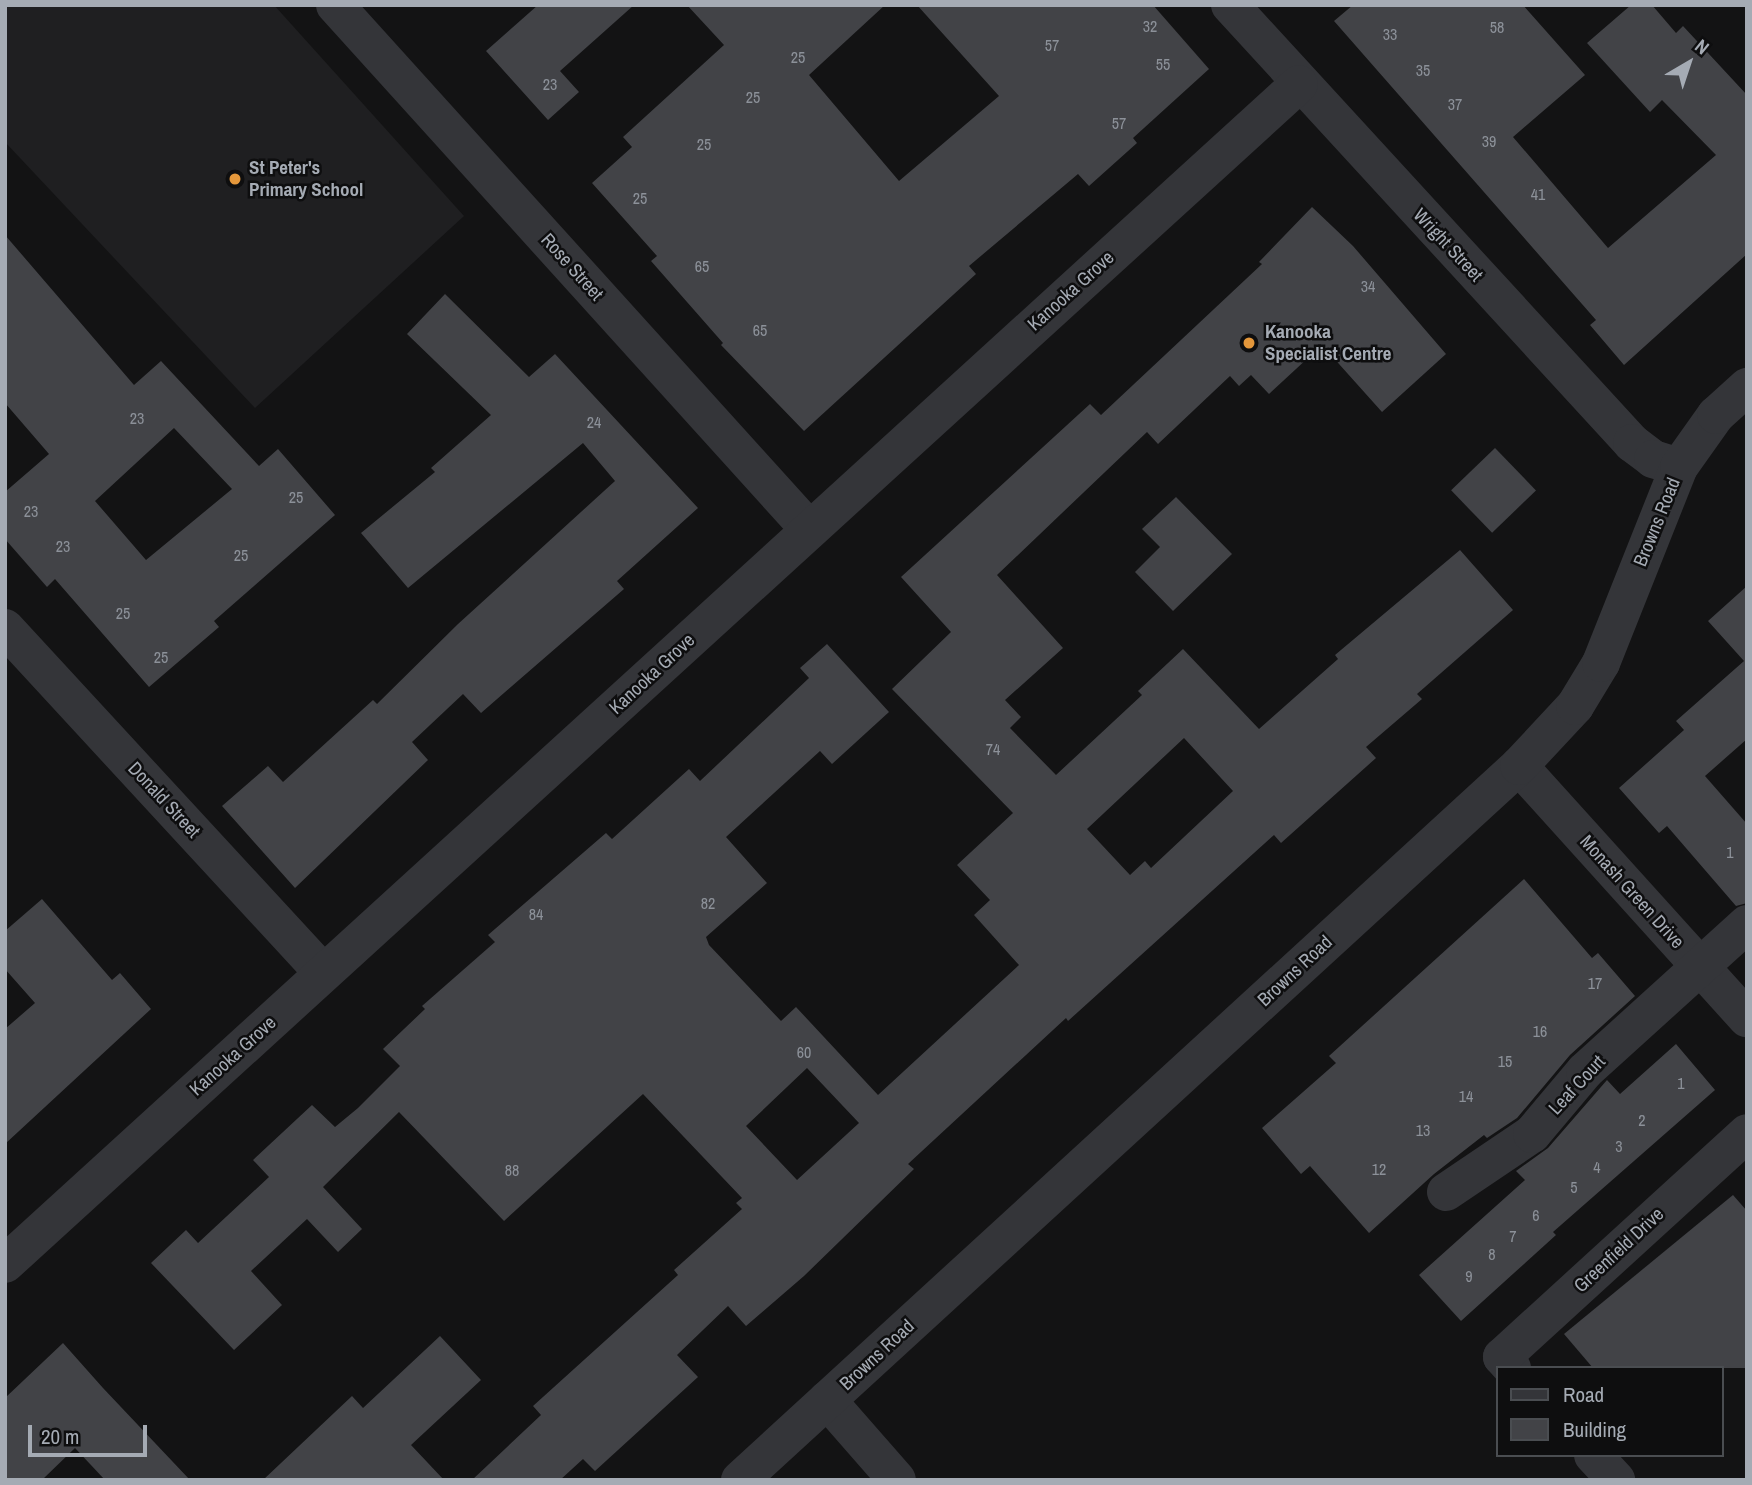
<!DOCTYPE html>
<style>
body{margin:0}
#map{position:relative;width:1752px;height:1485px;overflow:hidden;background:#131314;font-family:"Archivo Narrow",sans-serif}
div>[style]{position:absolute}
.built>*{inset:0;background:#1f1f21}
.building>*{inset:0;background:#424347;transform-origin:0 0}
.street>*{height:38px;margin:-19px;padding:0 19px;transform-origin:19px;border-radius:19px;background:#343539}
.dots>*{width:19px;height:19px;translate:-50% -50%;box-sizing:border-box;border:4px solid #0e0e0f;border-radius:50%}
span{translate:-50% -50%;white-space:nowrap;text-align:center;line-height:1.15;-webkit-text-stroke:5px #0e0e0f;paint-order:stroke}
.number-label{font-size:16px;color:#8c9199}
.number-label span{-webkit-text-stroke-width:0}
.poi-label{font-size:19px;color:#a5abb4;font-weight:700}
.left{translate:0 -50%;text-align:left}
.street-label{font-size:19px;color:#a5abb4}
.frame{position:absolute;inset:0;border:7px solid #a5abb4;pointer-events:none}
.legend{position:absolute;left:1496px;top:1366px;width:228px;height:91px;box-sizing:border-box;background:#0e0e0f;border:2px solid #4a4d51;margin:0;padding:9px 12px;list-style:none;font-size:21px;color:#a5abb4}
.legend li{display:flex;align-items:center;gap:14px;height:35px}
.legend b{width:35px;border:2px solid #4a4d51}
.north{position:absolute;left:1654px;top:28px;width:70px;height:70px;-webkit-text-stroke:5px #0e0e0f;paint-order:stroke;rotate:39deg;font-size:19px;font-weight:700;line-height:28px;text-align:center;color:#a5abb4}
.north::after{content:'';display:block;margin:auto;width:24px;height:32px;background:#a5abb4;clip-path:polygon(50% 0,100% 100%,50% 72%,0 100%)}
.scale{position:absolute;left:28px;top:1425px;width:119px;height:32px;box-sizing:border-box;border:4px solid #a5abb4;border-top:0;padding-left:9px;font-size:21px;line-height:24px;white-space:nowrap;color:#a5abb4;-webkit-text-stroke:5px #0e0e0f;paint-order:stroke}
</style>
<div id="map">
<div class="built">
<i style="clip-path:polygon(5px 5px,274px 5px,464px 216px,255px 408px,5px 142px)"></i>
</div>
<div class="building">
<i style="clip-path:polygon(538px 5px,634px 5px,560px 71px,579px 92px,548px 120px,486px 51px)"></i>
<i style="clip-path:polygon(687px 5px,885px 5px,809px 75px,899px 181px,999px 96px,917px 5px,1153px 5px,1209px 69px,1133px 138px,1137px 143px,1089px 186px,1078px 174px,969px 266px,976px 274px,804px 431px,721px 345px,723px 343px,651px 261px,657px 256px,592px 183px,632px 147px,623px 137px,724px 45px)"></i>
<i style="clip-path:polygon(1353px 5px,1523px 5px,1585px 75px,1513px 137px,1608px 248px,1716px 155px,1662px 100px,1650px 112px,1587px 43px,1631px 5px,1652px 5px,1676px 33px,1683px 26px,1747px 95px,1747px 254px,1624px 365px,1590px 325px,1596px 320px,1334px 21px)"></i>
<i style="clip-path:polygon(evenodd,1312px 207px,1353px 246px,1446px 354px,1382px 412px,1322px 345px,1269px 394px,1251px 375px,1239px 386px,1230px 376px,1158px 444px,1147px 432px,997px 575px,1063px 648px,1005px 700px,1021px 717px,1010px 728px,1056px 775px,1142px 695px,1138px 691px,1183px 649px,1259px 729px,1338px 659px,1335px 655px,1460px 550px,1513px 610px,1417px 694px,1422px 699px,1366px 747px,1376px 758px,1281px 843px,1274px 835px,1068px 1021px,1066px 1018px,908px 1164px,914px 1169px,804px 1276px,746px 1326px,728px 1306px,677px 1355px,698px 1377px,595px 1471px,583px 1459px,560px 1480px,472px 1480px,541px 1415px,533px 1406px,678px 1275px,674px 1270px,742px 1209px,736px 1203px,742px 1198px,643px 1094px,504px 1221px,399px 1112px,323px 1187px,362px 1229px,338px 1252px,307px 1219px,251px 1271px,282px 1305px,234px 1350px,151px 1263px,186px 1230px,198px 1243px,269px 1177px,253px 1160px,312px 1105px,335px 1127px,358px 1108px,400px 1066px,383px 1049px,425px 1009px,422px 1006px,495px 942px,488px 935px,606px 833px,612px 839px,689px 769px,700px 781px,809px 678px,800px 668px,827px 644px,889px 712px,832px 764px,820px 751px,726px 837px,767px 883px,706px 937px,709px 945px,781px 1021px,796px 1007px,878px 1095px,1019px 965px,974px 915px,990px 900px,957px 865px,1013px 813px,892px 689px,951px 632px,901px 577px,1090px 404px,1101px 415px,1262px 264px,1259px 262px,1312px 207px,1184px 738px,1233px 791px,1151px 868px,1145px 861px,1130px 875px,1087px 829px,1184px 738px,1312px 207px,807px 1068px,859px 1123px,797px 1180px,746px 1126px,807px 1068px)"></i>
<i style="clip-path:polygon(evenodd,5px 235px,134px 385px,161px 361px,259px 466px,278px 449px,335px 515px,214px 621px,219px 627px,149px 687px,55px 579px,47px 587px,5px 539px,5px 492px,49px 454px,5px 403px,5px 235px,174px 428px,232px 489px,146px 560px,95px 501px,174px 428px)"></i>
<i style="clip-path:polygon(445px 294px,529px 377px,555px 354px,698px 508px,617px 581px,624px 589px,481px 713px,463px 694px,412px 742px,428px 760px,295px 888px,222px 806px,268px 766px,283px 782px,373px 700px,377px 704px,458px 624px,615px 481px,583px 443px,408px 588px,361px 533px,435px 472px,431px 468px,491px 415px,407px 334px)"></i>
<i style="left:1495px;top:448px;width:59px;height:61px;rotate:46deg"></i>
<i style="clip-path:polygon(1176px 497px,1232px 554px,1173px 611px,1135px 572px,1160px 547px,1142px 529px)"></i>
<i style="clip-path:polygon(1747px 586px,1747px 739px,1705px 776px,1747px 824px,1747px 903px,1736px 906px,1667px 826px,1659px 833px,1619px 788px,1684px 730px,1676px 721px,1744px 661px,1708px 621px)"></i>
<i style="clip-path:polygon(1524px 879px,1592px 958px,1598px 953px,1635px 996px,1570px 1055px,1517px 1118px,1487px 1138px,1484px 1135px,1434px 1174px,1369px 1233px,1310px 1166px,1301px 1174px,1262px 1128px,1336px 1063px,1329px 1056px)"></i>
<i style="clip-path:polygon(42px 899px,112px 980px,120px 973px,151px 1009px,5px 1144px,5px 1029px,35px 1003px,5px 969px,5px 931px)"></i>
<i style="clip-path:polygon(1676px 1044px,1715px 1090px,1553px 1232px,1556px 1235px,1461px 1321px,1419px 1275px,1525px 1180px,1516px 1171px,1548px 1148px,1607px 1080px,1620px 1094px)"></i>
<i style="clip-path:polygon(1733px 1195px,1747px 1211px,1747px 1368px,1593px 1368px,1564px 1334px)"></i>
<i style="clip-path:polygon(440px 1336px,481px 1380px,411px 1445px,444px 1480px,263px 1480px,352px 1396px,363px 1408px)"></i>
<i style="clip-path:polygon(63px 1343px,103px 1388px,190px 1480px,105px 1480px,75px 1448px,42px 1480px,5px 1480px,5px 1398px)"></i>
</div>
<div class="street">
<i style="left:335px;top:5px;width:707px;rotate:47.87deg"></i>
<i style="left:1230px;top:5px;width:595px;rotate:47.45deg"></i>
<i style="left:1632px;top:443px;width:26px;rotate:37deg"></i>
<i style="left:1653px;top:459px;width:27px;rotate:17deg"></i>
<i style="left:5px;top:628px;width:469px;rotate:47.3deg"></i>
<i style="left:1519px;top:766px;width:340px;rotate:47.9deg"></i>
<i style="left:1446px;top:1192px;width:104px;rotate:-34deg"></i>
<i style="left:1532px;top:1134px;width:82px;rotate:-49.9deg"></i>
<i style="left:1585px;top:1071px;width:219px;rotate:-42.2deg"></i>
<i style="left:5px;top:1264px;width:1751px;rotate:-42.36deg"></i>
<i style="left:1512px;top:1368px;width:15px;rotate:-132deg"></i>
<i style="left:1502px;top:1357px;width:332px;rotate:-42.4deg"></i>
<i style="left:827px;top:1400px;width:106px;rotate:48.8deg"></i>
<i style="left:1593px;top:1455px;width:34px;rotate:47deg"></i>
<i style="left:740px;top:1480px;width:1057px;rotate:-42.51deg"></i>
<i style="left:1519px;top:766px;width:82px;rotate:-47deg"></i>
<i style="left:1575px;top:706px;width:50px;rotate:-58.8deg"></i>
<i style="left:1601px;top:663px;width:211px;rotate:-68.3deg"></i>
<i style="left:1679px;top:467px;width:64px;rotate:-54.6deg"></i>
<i style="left:1716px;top:415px;width:42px;rotate:-42.1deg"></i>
</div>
<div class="dots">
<i style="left:235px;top:179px;background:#e4973b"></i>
<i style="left:1249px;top:343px;background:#e4973b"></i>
</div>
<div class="number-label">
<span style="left:1150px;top:26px">32</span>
<span style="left:1497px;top:27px">58</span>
<span style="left:1390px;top:34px">33</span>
<span style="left:1052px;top:45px">57</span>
<span style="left:798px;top:57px">25</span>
<span style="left:1163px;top:64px">55</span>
<span style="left:1423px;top:70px">35</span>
<span style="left:550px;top:84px">23</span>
<span style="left:753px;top:97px">25</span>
<span style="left:1455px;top:104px">37</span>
<span style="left:1119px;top:123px">57</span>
<span style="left:1489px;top:141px">39</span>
<span style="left:704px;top:144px">25</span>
<span style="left:1538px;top:194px">41</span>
<span style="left:640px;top:198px">25</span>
<span style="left:702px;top:266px">65</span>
<span style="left:1368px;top:286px">34</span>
<span style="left:760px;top:330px">65</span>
<span style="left:137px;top:418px">23</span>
<span style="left:594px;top:422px">24</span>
<span style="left:296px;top:497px">25</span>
<span style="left:31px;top:511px">23</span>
<span style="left:63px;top:546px">23</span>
<span style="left:241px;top:555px">25</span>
<span style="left:123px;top:613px">25</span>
<span style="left:161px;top:657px">25</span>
<span style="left:993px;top:749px">74</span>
<span style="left:1730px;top:852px">1</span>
<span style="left:708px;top:903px">82</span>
<span style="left:536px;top:914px">84</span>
<span style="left:1595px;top:983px">17</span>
<span style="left:1540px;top:1031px">16</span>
<span style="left:804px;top:1052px">60</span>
<span style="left:1505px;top:1061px">15</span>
<span style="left:1681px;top:1083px">1</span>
<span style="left:1466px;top:1096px">14</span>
<span style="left:1642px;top:1120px">2</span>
<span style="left:1423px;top:1130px">13</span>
<span style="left:1619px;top:1146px">3</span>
<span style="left:1597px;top:1167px">4</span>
<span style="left:1379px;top:1169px">12</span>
<span style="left:512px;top:1170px">88</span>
<span style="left:1574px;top:1187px">5</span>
<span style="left:1536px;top:1215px">6</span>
<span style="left:1513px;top:1236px">7</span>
<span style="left:1492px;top:1254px">8</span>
<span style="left:1469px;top:1276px">9</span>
</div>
<div class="poi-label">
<span class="left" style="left:249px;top:179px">St Peter's<br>Primary School</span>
<span class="left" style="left:1265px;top:343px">Kanooka<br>Specialist Centre</span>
</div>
<div class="street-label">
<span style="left:1448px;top:245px;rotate:47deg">Wright Street</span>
<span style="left:572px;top:267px;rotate:48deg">Rose Street</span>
<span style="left:1071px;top:291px;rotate:-42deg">Kanooka Grove</span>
<span style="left:1657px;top:522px;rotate:-68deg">Browns Road</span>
<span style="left:652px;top:674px;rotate:-43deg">Kanooka Grove</span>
<span style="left:164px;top:800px;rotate:47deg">Donald Street</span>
<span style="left:1632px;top:892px;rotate:48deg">Monash Green Drive</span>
<span style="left:1295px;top:971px;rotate:-43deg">Browns Road</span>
<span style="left:233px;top:1056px;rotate:-42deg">Kanooka Grove</span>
<span style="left:1577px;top:1085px;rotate:-47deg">Leaf Court</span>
<span style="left:1619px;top:1250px;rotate:-43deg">Greenfield Drive</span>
<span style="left:877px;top:1355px;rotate:-43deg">Browns Road</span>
</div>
<div class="frame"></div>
<ul class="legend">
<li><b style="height:9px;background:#343539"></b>Road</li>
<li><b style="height:19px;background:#424347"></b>Building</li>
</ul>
<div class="north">N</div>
<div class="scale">20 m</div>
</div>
